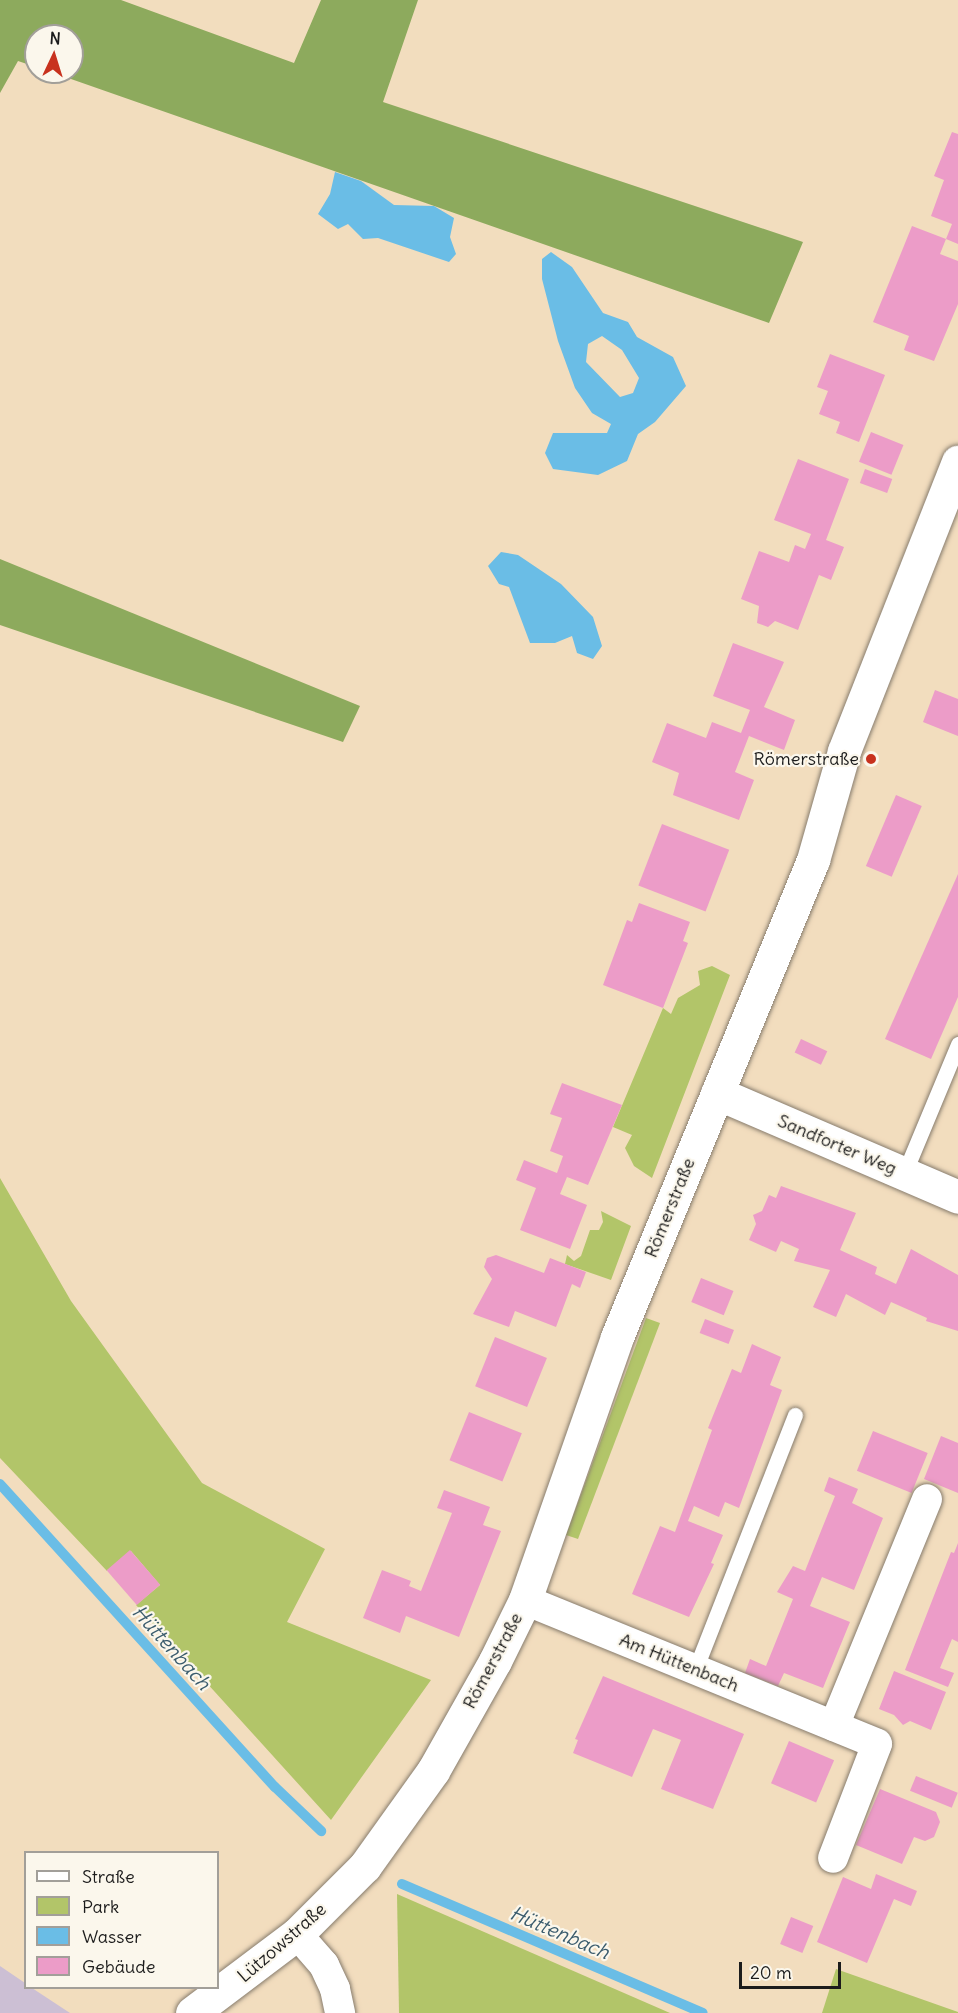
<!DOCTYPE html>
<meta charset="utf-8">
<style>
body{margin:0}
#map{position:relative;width:958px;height:2013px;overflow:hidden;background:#f2ddbe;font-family:Delius,sans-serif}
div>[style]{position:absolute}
.industrial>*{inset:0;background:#ccbfd4}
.green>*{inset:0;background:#b2c569}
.forest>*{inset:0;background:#8daa5d}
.water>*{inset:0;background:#6abde6}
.stream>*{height:10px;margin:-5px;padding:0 5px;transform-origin:5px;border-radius:5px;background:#6abde6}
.building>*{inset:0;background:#ec9cc8;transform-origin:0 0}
.roads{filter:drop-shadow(0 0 2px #877c6d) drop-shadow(0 0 2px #877c6d)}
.service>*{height:15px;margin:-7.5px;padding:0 7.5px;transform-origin:7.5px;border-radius:7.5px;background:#fff}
.minor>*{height:30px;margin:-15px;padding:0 15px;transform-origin:15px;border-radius:15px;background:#fff}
.tertiary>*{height:33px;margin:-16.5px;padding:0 16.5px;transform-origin:16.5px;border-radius:16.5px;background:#fff}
.dots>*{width:16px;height:16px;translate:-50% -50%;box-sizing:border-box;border:3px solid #fbf7ec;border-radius:50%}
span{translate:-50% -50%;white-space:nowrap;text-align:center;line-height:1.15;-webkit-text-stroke:4.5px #fbf7ec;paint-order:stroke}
.poi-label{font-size:18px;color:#1c1c1c}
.right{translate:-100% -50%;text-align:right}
.street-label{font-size:18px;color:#1c1c1c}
.water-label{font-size:20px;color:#3b5c6d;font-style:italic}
.legend{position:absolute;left:24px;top:1851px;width:195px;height:138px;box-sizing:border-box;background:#fbf7ec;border:2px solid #a29f99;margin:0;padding:8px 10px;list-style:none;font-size:18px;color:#1c1c1c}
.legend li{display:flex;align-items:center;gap:12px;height:30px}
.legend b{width:30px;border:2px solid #a29f99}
.north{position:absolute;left:24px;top:24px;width:60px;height:60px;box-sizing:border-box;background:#fbf7ec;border:2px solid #a29f99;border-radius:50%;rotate:4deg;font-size:16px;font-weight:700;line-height:24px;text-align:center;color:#1c1c1c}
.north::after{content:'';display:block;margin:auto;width:21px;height:27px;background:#c8321e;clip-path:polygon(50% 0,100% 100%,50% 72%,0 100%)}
.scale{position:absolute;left:739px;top:1962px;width:102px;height:27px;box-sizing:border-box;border:3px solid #1c1c1c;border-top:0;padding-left:8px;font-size:18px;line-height:21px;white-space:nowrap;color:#1c1c1c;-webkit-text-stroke:4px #fbf7ec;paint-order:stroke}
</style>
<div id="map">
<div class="industrial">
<i style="clip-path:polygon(0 1966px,25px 1983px,26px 1988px,32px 1988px,70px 2013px,0 2013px)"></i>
</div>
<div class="green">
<i style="clip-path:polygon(712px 966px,730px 975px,652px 1178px,634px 1166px,625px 1148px,632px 1135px,613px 1127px,663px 1008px,671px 1014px,678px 998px,700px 985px,698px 971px)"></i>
<i style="clip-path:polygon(0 1178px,71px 1301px,202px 1483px,325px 1549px,287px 1622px,431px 1680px,331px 1820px,136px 1605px,160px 1585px,131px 1551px,107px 1571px,0 1458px)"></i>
<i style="clip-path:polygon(601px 1211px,631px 1226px,611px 1280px,565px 1264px,567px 1255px,574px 1261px,581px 1256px,590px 1230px,599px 1230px,603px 1222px)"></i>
<i style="clip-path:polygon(646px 1318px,660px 1323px,578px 1539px,566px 1535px)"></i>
<i style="clip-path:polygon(397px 1894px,670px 2013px,399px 2013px)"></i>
<i style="clip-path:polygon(836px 1969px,958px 2012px,958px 2013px,822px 2013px)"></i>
</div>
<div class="forest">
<i style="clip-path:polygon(0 0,121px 0,294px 63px,321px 0,418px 0,383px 102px,803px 242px,769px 323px,51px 72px,72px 72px,72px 36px,36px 36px,36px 67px,18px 61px,0 93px)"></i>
<i style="clip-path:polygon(0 559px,360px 706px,343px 742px,0 625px)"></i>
</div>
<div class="water">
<i style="clip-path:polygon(335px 172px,361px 181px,394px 205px,434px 206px,454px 218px,450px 237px,456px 254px,449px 262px,378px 238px,363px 239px,348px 224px,338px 229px,318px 214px,330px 194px)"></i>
<i style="clip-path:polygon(evenodd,551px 252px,572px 267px,603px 313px,628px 322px,637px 337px,673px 357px,686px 386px,655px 422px,638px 434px,627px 461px,598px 475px,553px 469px,545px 453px,553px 433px,607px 433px,611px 424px,592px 413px,575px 388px,558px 341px,542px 279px,542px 259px,551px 252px,602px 336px,622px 350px,639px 378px,633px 393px,620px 397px,586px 362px,588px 344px,602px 336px)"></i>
<i style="clip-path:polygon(501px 552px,518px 555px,561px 584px,593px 617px,602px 646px,593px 659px,577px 653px,572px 636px,555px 643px,530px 643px,509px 587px,499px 584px,488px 566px)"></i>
</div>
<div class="stream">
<i style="left:0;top:1484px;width:409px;rotate:47.8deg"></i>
<i style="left:275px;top:1787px;width:64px;rotate:43.7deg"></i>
<i style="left:402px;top:1884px;width:327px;rotate:23.2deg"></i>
</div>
<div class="building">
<i style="clip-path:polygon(952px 132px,958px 134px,958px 244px,946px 239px,952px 224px,931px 216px,944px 180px,934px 176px)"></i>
<i style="clip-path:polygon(912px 226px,946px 239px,940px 254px,958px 261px,958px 304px,934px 361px,904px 350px,909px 336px,873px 322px)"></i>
<i style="clip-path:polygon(830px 354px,885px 375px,859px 442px,836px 433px,840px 422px,819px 414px,828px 391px,817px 387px)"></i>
<i style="left:871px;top:432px;width:35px;height:32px;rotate:22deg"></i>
<i style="clip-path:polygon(798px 459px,849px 479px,826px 540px,844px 547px,831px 580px,819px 575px,798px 630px,775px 621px,768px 627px,757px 623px,759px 606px,741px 599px,759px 551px,789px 562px,795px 545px,805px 549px,811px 534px,774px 520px)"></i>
<i style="left:865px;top:469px;width:29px;height:15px;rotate:20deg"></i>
<i style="clip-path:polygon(733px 643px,784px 662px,764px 707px,795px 720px,784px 750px,749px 736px,735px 772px,754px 780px,739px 820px,673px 795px,679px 773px,652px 762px,667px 723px,706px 738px,712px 722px,741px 733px,750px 710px,713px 696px)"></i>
<i style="clip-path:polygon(935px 690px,958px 699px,958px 736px,923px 722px)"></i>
<i style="left:896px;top:795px;width:28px;height:77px;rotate:23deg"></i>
<i style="left:662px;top:824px;width:72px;height:66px;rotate:21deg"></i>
<i style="clip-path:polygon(958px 874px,958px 997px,931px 1059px,885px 1039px)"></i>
<i style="clip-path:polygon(639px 903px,690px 922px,683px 941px,688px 943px,663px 1008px,603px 985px,627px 920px,632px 922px)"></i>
<i style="left:801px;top:1039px;width:29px;height:15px;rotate:25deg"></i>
<i style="clip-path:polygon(562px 1083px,622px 1105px,588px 1185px,567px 1177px,560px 1194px,587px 1205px,570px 1249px,520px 1230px,536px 1188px,516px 1180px,524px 1160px,557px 1173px,563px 1156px,550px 1151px,562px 1118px,550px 1114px)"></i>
<i style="clip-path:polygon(781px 1186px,856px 1213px,840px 1250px,877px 1267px,875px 1274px,896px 1284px,911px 1249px,958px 1275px,958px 1331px,926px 1321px,927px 1318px,891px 1302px,885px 1315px,846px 1294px,836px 1317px,813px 1307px,830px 1270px,794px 1261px,799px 1249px,781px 1241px,776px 1252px,749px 1240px,756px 1224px,753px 1215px,762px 1211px,769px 1195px,776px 1198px)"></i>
<i style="clip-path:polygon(496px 1255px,544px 1273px,550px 1258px,586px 1272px,580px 1288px,572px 1284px,556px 1327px,515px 1311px,509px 1327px,473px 1314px,492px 1279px,484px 1267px,487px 1258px)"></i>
<i style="left:701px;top:1278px;width:35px;height:26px;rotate:22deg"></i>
<i style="left:705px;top:1319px;width:31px;height:15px;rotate:21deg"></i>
<i style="left:495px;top:1337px;width:56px;height:53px;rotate:22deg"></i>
<i style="clip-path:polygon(752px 1344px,781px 1357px,770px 1385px,782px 1390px,739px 1508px,725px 1502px,719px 1517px,694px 1506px,688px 1521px,723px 1535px,711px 1563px,714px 1564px,689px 1617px,632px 1594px,660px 1526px,675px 1532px,712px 1430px,708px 1428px,732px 1369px,741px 1373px)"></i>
<i style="left:469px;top:1412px;width:57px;height:52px;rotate:22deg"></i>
<i style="left:873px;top:1431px;width:59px;height:43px;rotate:22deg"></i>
<i style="clip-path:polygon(941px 1436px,958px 1443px,958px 1493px,924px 1479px)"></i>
<i style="clip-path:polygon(829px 1477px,858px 1489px,852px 1503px,883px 1518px,854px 1590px,822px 1577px,810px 1606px,850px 1622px,823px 1688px,784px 1673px,778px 1686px,745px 1673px,750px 1659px,766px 1666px,793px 1599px,777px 1592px,793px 1566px,805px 1571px,835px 1496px,824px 1491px)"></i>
<i style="clip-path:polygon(444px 1490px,490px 1507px,483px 1525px,501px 1531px,459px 1637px,406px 1616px,400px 1633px,363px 1618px,382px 1570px,411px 1581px,409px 1586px,421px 1591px,452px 1513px,437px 1508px)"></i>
<i style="clip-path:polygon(958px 1543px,958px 1642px,952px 1639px,940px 1668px,954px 1673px,948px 1687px,905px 1670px,951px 1552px,954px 1553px)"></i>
<i style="left:130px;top:1550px;width:46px;height:31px;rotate:49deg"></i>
<i style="clip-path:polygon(894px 1671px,946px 1692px,931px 1730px,910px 1721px,903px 1725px,894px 1715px,879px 1709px)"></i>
<i style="clip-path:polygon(603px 1676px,744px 1734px,713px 1809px,661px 1789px,681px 1740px,653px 1729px,632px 1777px,573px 1753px,578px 1740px,575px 1739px)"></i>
<i style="left:789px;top:1741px;width:49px;height:46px;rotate:23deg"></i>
<i style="left:916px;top:1776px;width:45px;height:16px;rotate:22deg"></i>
<i style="clip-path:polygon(880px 1789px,936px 1812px,940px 1822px,934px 1837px,925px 1841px,914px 1837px,902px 1864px,856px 1845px)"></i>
<i style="clip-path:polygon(876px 1874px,917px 1891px,911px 1906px,894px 1899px,867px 1963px,817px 1942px,843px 1877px,871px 1889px)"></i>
<i style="left:791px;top:1917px;width:24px;height:29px;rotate:22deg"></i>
</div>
<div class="roads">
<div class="service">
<i style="left:904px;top:1174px;width:141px;rotate:-67.4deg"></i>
<i style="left:695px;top:1670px;width:274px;rotate:-68.6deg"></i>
</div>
<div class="minor">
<i style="left:525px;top:1600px;width:380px;rotate:22.2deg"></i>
<i style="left:877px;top:1744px;width:122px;rotate:111.1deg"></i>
<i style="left:834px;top:1726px;width:245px;rotate:-67.7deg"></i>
<i style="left:297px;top:1934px;width:41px;rotate:48.9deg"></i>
<i style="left:324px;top:1965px;width:26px;rotate:65deg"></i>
<i style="left:335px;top:1989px;width:25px;rotate:78deg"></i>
</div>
<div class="tertiary">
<i style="left:717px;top:1093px;width:262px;rotate:23.3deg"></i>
<i style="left:192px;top:2013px;width:131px;rotate:-37deg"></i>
<i style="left:297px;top:1934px;width:96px;rotate:-45deg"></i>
<i style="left:365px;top:1866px;width:117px;rotate:-54.4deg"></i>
<i style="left:433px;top:1771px;width:126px;rotate:-60.6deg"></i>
<i style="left:495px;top:1661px;width:68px;rotate:-63.8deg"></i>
<i style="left:525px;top:1600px;width:279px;rotate:-70.7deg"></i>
<i style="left:617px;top:1337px;width:516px;rotate:-67.66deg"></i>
<i style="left:813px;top:860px;width:113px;rotate:-74.1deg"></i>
<i style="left:844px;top:751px;width:311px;rotate:-68.5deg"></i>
</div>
</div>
<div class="dots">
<i style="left:871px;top:759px;background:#c8321e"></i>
</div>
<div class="poi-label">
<span class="right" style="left:859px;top:759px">Römerstraße</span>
</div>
<div class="street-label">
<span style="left:837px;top:1145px;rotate:23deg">Sandforter Weg</span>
<span style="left:670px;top:1208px;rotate:-68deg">Römerstraße</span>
<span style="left:493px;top:1661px;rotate:-62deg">Römerstraße</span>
<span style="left:679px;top:1663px;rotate:22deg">Am Hüttenbach</span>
<span style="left:282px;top:1943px;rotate:-41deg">Lützowstraße</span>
</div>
<div class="water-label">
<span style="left:172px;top:1647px;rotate:48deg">Hüttenbach</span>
<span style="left:560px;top:1932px;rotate:23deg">Hüttenbach</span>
</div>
<ul class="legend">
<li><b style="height:8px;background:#fff"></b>Straße</li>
<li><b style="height:16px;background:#b2c569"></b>Park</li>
<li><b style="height:16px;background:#6abde6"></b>Wasser</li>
<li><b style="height:16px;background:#ec9cc8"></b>Gebäude</li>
</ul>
<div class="north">N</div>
<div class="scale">20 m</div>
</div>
